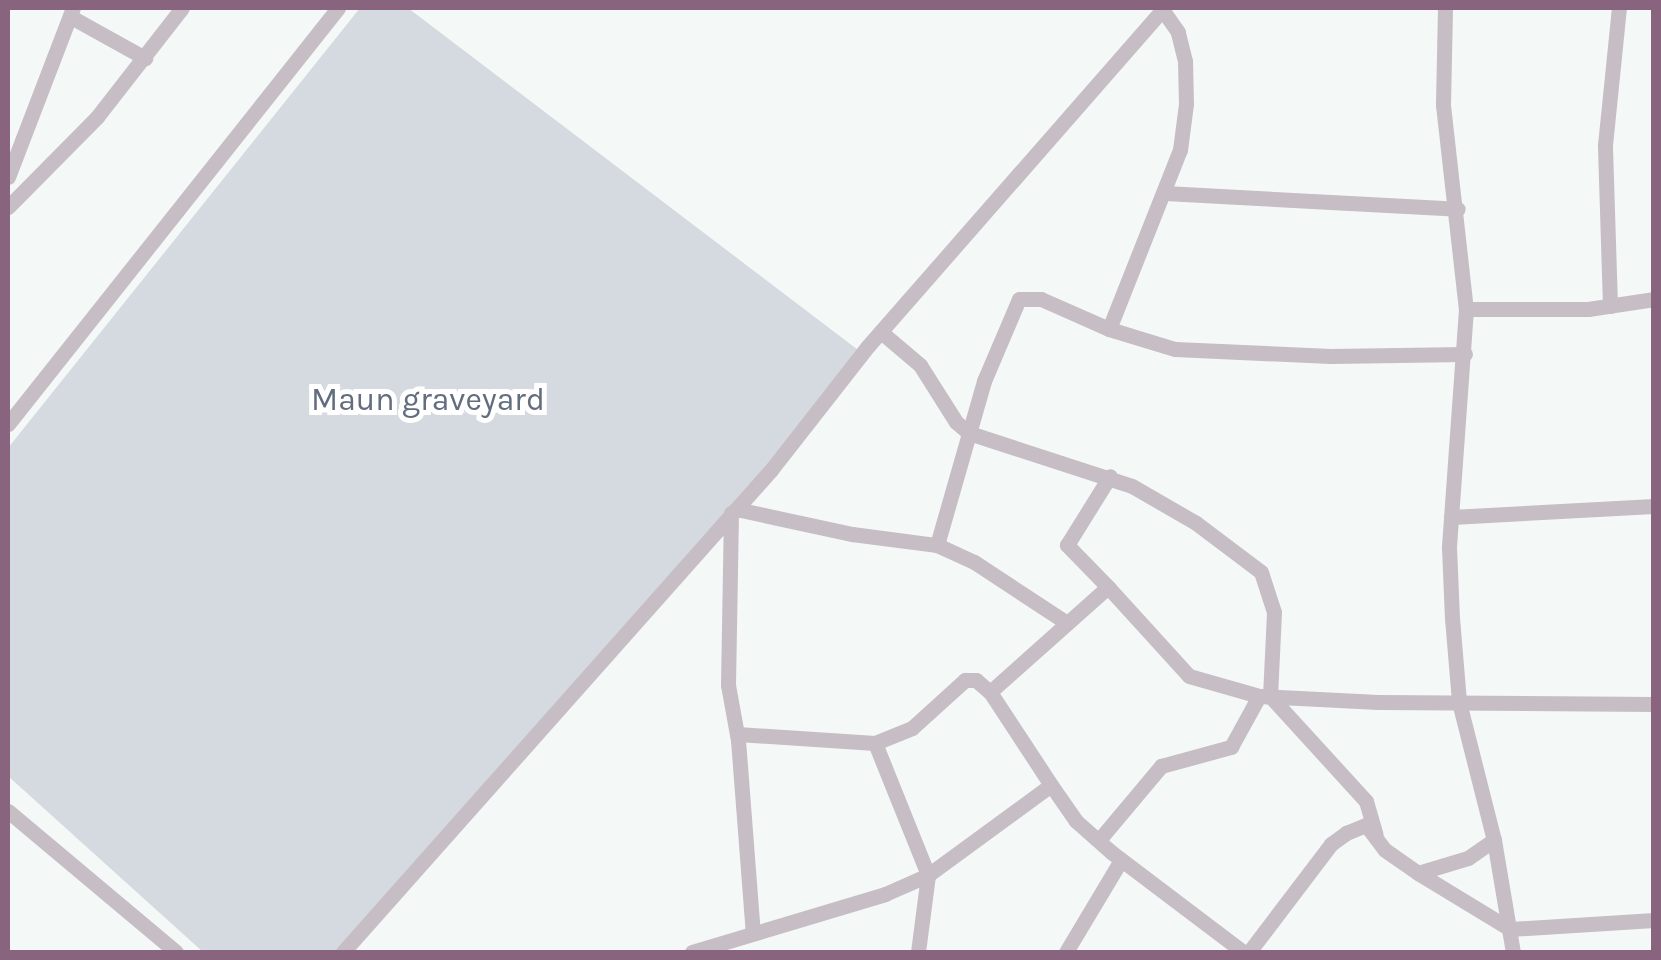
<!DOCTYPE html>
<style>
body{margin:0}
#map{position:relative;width:1661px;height:960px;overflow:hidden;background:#f4f8f7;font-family:Karla,sans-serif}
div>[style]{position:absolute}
.green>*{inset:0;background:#d5dae0}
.minor>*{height:15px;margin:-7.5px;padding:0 7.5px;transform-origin:7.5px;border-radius:7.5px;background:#c7bdc5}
span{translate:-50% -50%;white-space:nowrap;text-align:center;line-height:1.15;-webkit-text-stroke:10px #fff;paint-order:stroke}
.park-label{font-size:32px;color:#636d7f}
.frame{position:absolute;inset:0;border:10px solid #88647e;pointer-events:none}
</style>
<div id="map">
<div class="green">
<i style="clip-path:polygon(360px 8px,408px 8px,866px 356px,338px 952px,203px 952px,8px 776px,8px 448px)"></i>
</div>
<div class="minor">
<i style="left:1445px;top:8px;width:97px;rotate:91.2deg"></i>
<i style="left:1443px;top:105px;width:205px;rotate:83.6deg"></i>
<i style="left:1466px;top:309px;width:239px;rotate:94.1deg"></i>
<i style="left:1449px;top:547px;width:71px;rotate:87.6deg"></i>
<i style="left:1452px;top:618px;width:84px;rotate:85.2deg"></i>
<i style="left:1459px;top:702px;width:142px;rotate:75.8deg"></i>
<i style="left:1494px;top:840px;width:114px;rotate:80.4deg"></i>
<i style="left:71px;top:17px;width:85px;rotate:29deg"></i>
<i style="left:8px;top:177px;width:181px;rotate:-69deg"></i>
<i style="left:1165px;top:193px;width:293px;rotate:3.1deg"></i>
<i style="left:8px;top:207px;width:127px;rotate:-45.3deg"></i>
<i style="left:97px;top:117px;width:138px;rotate:-52.1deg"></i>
<i style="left:1610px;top:306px;width:161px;rotate:-91.8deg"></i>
<i style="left:1605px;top:145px;width:138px;rotate:-84.2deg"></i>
<i style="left:1466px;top:309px;width:122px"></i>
<i style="left:1588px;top:309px;width:67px;rotate:-8.6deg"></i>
<i style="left:1109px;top:329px;width:193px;rotate:-68.4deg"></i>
<i style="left:1180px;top:150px;width:46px;rotate:-82.6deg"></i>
<i style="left:1186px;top:104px;width:43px;rotate:-91.3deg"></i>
<i style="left:1185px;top:61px;width:30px;rotate:-104deg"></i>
<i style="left:1178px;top:32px;width:29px;rotate:-125deg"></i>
<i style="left:881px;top:332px;width:51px;rotate:40.2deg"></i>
<i style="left:920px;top:365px;width:67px;rotate:57.7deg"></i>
<i style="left:956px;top:422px;width:17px;rotate:40deg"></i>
<i style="left:969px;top:433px;width:171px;rotate:18deg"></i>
<i style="left:1132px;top:486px;width:74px;rotate:30deg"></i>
<i style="left:1196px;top:523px;width:81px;rotate:37deg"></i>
<i style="left:1261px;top:572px;width:42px;rotate:72deg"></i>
<i style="left:1274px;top:612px;width:84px;rotate:92.7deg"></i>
<i style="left:1270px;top:696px;width:142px;rotate:47.6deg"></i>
<i style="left:1366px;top:801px;width:35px;rotate:74deg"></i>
<i style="left:8px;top:424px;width:531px;rotate:-51.58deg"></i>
<i style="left:736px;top:509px;width:119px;rotate:12.2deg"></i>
<i style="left:852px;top:534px;width:86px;rotate:7.4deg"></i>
<i style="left:731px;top:513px;width:172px;rotate:91deg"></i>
<i style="left:728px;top:685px;width:56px;rotate:79.7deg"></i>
<i style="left:738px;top:740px;width:194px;rotate:85.6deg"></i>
<i style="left:1451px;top:517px;width:203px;rotate:-3.1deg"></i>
<i style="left:1108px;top:587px;width:59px;rotate:-134.3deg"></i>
<i style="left:1067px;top:545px;width:81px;rotate:-58.1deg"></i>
<i style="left:1067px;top:623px;width:111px;rotate:-146.7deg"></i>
<i style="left:974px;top:562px;width:41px;rotate:-155.3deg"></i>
<i style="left:937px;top:545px;width:171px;rotate:-74deg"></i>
<i style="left:984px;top:381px;width:89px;rotate:-66.9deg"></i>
<i style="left:1019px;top:299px;width:22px"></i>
<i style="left:1041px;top:299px;width:74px;rotate:23.8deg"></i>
<i style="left:1109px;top:329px;width:69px;rotate:16.9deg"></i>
<i style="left:1175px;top:349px;width:156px;rotate:2.6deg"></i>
<i style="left:1331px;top:356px;width:134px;rotate:-0.9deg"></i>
<i style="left:990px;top:692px;width:111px;rotate:56.7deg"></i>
<i style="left:737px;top:734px;width:138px;rotate:3.7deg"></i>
<i style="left:875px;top:743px;width:142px;rotate:68.1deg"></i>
<i style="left:928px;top:875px;width:78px;rotate:97.4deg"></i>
<i style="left:875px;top:743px;width:40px;rotate:-22deg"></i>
<i style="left:912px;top:728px;width:72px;rotate:-42.2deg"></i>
<i style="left:965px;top:680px;width:11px"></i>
<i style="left:976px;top:680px;width:18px;rotate:41deg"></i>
<i style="left:990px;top:692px;width:158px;rotate:-41.7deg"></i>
<i style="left:1108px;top:587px;width:120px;rotate:47.7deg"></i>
<i style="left:1189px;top:676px;width:73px;rotate:15.9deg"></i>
<i style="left:8px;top:811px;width:219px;rotate:40deg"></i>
<i style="left:1099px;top:840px;width:97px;rotate:-50deg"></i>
<i style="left:1161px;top:766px;width:73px;rotate:-15.2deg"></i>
<i style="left:1231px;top:747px;width:58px;rotate:-61.2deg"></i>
<i style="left:1259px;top:696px;width:119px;rotate:2.9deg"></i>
<i style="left:1378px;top:702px;width:276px;rotate:0.4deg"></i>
<i style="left:1418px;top:873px;width:108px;rotate:31.3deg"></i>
<i style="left:1510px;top:929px;width:144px;rotate:-3.6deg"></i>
<i style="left:343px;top:952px;width:645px;rotate:-48.4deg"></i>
<i style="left:771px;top:470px;width:157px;rotate:-52deg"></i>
<i style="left:868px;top:346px;width:446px;rotate:-48.8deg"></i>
<i style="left:692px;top:952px;width:202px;rotate:-16.7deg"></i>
<i style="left:885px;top:894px;width:47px;rotate:-23.8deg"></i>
<i style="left:928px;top:875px;width:152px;rotate:-36.2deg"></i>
<i style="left:1051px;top:785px;width:44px;rotate:55.2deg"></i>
<i style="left:1076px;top:821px;width:47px;rotate:41.5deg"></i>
<i style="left:1111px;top:852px;width:166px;rotate:37.1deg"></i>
<i style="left:1066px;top:952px;width:107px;rotate:-59.1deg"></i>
<i style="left:1249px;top:952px;width:136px;rotate:-52.8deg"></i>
<i style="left:1331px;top:844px;width:19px;rotate:-36deg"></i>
<i style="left:1346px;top:833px;width:22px;rotate:-22deg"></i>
<i style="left:1366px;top:825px;width:31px;rotate:53deg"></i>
<i style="left:1385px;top:850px;width:40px;rotate:34.9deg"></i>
<i style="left:1418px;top:873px;width:52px;rotate:-16.7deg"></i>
<i style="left:1468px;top:858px;width:32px;rotate:-35deg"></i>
</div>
<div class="park-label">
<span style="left:428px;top:400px">Maun graveyard</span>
</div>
<div class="frame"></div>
</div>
